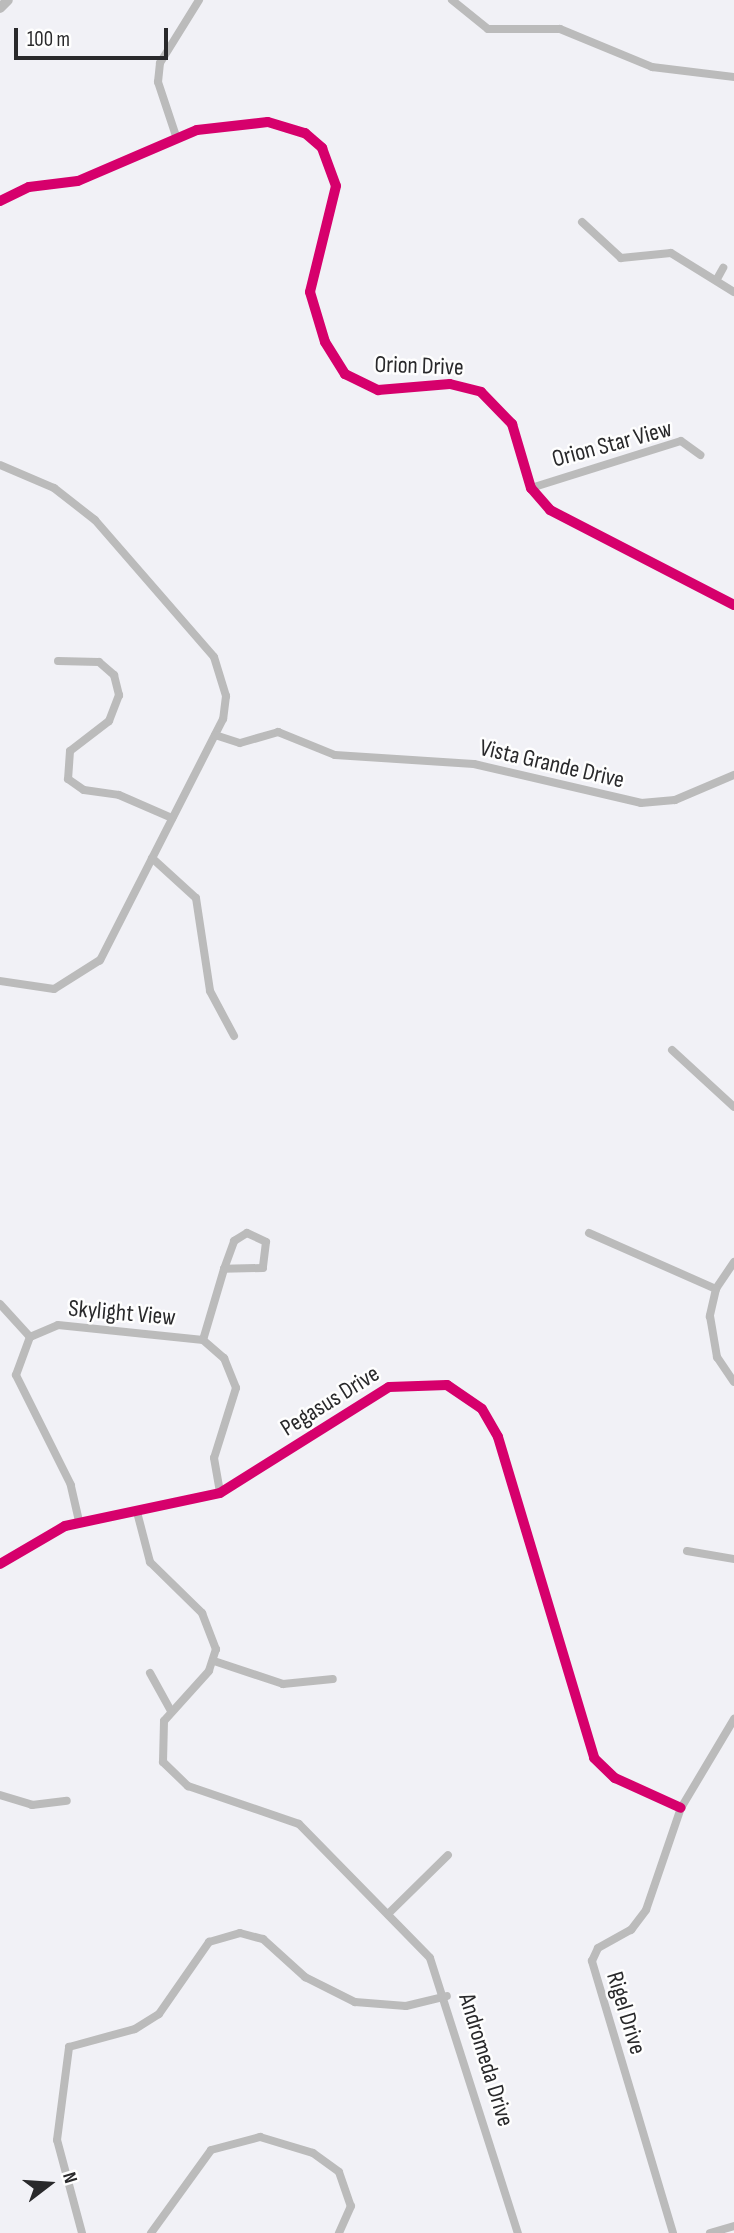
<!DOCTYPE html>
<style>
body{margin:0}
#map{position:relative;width:734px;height:2233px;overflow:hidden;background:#f1f1f6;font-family:"Sofia Sans Condensed",sans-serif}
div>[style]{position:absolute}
.minor>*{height:8px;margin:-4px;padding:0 4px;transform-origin:4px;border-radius:4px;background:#bbb}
.tertiary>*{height:10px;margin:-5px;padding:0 5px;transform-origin:5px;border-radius:5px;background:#bbb}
.cycleway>*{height:10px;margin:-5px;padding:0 5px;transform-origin:5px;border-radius:5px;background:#d6006c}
span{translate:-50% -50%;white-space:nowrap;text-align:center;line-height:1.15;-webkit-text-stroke:5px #fefefe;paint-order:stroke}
.street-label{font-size:24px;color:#29292b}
.north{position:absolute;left:14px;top:2149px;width:70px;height:70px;-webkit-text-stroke:5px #fefefe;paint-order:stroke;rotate:73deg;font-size:19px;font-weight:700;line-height:28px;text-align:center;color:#29292b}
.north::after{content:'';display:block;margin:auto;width:24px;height:32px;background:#29292b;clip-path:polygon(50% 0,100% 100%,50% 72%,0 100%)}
.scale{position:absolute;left:14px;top:28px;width:154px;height:32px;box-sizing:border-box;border:4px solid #29292b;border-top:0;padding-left:9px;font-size:21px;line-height:24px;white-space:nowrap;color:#29292b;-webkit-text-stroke:5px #fefefe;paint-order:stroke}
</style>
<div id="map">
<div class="minor">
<i style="left:452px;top:0;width:46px;rotate:38.9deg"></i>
<i style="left:488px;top:29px;width:72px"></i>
<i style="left:560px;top:29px;width:100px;rotate:22.4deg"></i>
<i style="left:652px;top:67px;width:83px;rotate:7deg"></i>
<i style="left:176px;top:136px;width:57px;rotate:-108.4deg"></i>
<i style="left:158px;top:82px;width:19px;rotate:-84deg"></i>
<i style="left:160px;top:63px;width:74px;rotate:-58.2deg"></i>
<i style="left:0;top:201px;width:32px;rotate:-26deg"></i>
<i style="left:29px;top:187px;width:49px;rotate:-7deg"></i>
<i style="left:78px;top:181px;width:129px;rotate:-23.2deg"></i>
<i style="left:197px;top:130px;width:71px;rotate:-6.4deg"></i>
<i style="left:268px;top:122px;width:39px;rotate:17deg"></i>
<i style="left:305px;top:133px;width:23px;rotate:41deg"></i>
<i style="left:322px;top:148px;width:40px;rotate:69.8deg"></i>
<i style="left:336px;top:186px;width:109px;rotate:103.8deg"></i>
<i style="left:310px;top:292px;width:52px;rotate:73.3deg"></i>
<i style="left:325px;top:342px;width:38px;rotate:58deg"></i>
<i style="left:345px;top:374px;width:37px;rotate:26deg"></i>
<i style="left:378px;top:390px;width:72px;rotate:-4.8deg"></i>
<i style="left:450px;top:384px;width:32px;rotate:14deg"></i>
<i style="left:481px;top:392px;width:45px;rotate:45.9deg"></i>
<i style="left:512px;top:424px;width:67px;rotate:73.5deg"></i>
<i style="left:531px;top:488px;width:29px;rotate:49deg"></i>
<i style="left:550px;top:510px;width:207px;rotate:27.3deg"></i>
<i style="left:582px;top:222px;width:53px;rotate:42.7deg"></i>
<i style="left:621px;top:258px;width:50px;rotate:-5.7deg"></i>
<i style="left:671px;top:253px;width:74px;rotate:31.8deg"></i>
<i style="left:717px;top:279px;width:13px;rotate:-61deg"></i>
<i style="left:0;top:465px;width:59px;rotate:23.1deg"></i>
<i style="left:54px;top:488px;width:52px;rotate:38deg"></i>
<i style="left:95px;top:520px;width:181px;rotate:49deg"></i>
<i style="left:214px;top:657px;width:41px;rotate:72.9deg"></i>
<i style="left:226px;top:696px;width:23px;rotate:97deg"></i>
<i style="left:223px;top:719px;width:271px;rotate:117deg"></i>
<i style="left:100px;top:960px;width:54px;rotate:147.8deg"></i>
<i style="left:54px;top:989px;width:55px;rotate:-171.6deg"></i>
<i style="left:531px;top:488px;width:157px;rotate:-17.4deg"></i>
<i style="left:681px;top:441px;width:24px;rotate:36deg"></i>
<i style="left:58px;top:661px;width:41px;rotate:1.4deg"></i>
<i style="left:99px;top:662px;width:20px;rotate:41deg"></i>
<i style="left:114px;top:675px;width:21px;rotate:76deg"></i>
<i style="left:119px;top:695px;width:28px;rotate:111deg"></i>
<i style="left:109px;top:721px;width:49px;rotate:142.4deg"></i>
<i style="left:70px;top:751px;width:28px;rotate:94deg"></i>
<i style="left:68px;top:779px;width:19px;rotate:35deg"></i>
<i style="left:84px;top:790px;width:35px;rotate:8deg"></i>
<i style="left:119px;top:795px;width:58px;rotate:23.5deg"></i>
<i style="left:215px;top:735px;width:26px;rotate:18deg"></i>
<i style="left:240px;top:743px;width:40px;rotate:-16deg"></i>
<i style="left:278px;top:732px;width:61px;rotate:22deg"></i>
<i style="left:335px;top:755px;width:139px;rotate:3.7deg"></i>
<i style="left:474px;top:764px;width:171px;rotate:13.1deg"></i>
<i style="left:641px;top:803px;width:34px;rotate:-5deg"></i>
<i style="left:675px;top:800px;width:64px;rotate:-23deg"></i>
<i style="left:152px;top:858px;width:59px;rotate:42.3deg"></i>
<i style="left:196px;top:898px;width:94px;rotate:81.4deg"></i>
<i style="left:210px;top:991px;width:51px;rotate:61.9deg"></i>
<i style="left:672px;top:1050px;width:84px;rotate:42.6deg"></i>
<i style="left:589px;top:1233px;width:139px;rotate:23.8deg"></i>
<i style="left:734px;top:1262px;width:32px;rotate:124deg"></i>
<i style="left:716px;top:1289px;width:28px;rotate:103deg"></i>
<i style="left:710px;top:1316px;width:42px;rotate:80.3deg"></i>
<i style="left:717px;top:1357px;width:30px;rotate:56deg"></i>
<i style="left:0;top:1304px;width:45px;rotate:47.7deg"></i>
<i style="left:203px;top:1340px;width:74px;rotate:-73.5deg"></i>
<i style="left:224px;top:1269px;width:30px;rotate:-70deg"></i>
<i style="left:234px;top:1241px;width:15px;rotate:-32deg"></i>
<i style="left:247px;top:1233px;width:21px;rotate:25deg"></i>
<i style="left:266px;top:1242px;width:26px;rotate:97deg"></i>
<i style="left:263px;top:1268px;width:39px;rotate:179deg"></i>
<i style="left:137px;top:1512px;width:52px;rotate:75.4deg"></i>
<i style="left:150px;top:1562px;width:73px;rotate:44.4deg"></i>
<i style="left:202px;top:1613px;width:39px;rotate:69deg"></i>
<i style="left:216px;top:1649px;width:23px;rotate:108deg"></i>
<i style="left:209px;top:1671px;width:67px;rotate:132deg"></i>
<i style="left:164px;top:1721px;width:41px;rotate:91.4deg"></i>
<i style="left:163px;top:1762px;width:35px;rotate:44deg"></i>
<i style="left:188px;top:1786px;width:117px;rotate:18.9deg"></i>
<i style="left:299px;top:1824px;width:187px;rotate:45.6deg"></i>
<i style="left:430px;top:1958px;width:289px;rotate:72.3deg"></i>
<i style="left:79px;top:1521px;width:37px;rotate:-103deg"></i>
<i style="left:71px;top:1485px;width:123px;rotate:-116.6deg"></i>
<i style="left:16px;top:1375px;width:40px;rotate:-69.8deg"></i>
<i style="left:30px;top:1337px;width:30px;rotate:-23deg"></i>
<i style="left:58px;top:1325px;width:146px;rotate:5.9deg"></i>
<i style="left:203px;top:1340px;width:28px;rotate:41deg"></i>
<i style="left:224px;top:1358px;width:32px;rotate:68deg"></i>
<i style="left:236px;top:1388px;width:73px;rotate:107.4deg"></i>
<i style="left:214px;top:1458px;width:36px;rotate:80deg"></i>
<i style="left:687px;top:1551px;width:48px;rotate:9.7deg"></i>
<i style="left:0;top:1564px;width:75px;rotate:-30.3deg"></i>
<i style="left:65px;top:1526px;width:158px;rotate:-12deg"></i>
<i style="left:220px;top:1493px;width:199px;rotate:-32.1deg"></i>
<i style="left:389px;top:1387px;width:58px;rotate:-2deg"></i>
<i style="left:447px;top:1385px;width:42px;rotate:34.4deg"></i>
<i style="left:482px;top:1409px;width:32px;rotate:60deg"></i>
<i style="left:498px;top:1437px;width:335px;rotate:73.3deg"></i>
<i style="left:594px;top:1758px;width:29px;rotate:44deg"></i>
<i style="left:615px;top:1778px;width:72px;rotate:24.4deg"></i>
<i style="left:214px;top:1661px;width:73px;rotate:18.4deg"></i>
<i style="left:283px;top:1684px;width:50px;rotate:-5.7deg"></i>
<i style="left:150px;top:1673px;width:43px;rotate:61.1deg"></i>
<i style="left:0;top:1795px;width:34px;rotate:17deg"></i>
<i style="left:32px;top:1805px;width:35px;rotate:-7deg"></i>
<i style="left:388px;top:1914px;width:84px;rotate:-44.5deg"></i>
<i style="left:82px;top:2233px;width:96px;rotate:-105deg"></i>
<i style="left:57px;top:2140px;width:94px;rotate:-82.6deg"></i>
<i style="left:69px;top:2047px;width:68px;rotate:-15.3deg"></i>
<i style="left:135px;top:2029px;width:28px;rotate:-32deg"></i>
<i style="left:159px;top:2014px;width:88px;rotate:-55.2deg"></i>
<i style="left:209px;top:1942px;width:32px;rotate:-16deg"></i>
<i style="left:240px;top:1933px;width:24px;rotate:15deg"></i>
<i style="left:263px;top:1939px;width:57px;rotate:42.1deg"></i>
<i style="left:305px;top:1977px;width:56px;rotate:26.6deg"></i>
<i style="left:355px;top:2002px;width:51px;rotate:4.5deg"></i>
<i style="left:406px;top:2006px;width:42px;rotate:-13.7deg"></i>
<i style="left:151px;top:2233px;width:102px;rotate:-54.1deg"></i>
<i style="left:211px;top:2150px;width:51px;rotate:-14.9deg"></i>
<i style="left:260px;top:2137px;width:55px;rotate:16.8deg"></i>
<i style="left:313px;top:2153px;width:32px;rotate:36deg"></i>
<i style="left:339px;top:2172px;width:36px;rotate:71deg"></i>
<i style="left:351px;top:2206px;width:30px;rotate:114deg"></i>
<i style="left:673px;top:2233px;width:284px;rotate:-106.6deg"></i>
<i style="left:592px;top:1961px;width:14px;rotate:-65deg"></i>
<i style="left:598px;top:1948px;width:38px;rotate:-29deg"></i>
<i style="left:631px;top:1930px;width:25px;rotate:-53deg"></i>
<i style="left:646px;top:1910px;width:108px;rotate:-71.1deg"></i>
<i style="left:681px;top:1808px;width:104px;rotate:-59.2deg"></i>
<i style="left:710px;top:2233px;width:25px;rotate:-16deg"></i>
</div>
<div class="tertiary">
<i style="left:0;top:8px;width:11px;rotate:-45deg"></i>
</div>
<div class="cycleway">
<i style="left:0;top:201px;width:32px;rotate:-26deg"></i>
<i style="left:29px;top:187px;width:49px;rotate:-7deg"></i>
<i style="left:78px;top:181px;width:129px;rotate:-23.2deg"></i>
<i style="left:197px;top:130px;width:71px;rotate:-6.4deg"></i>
<i style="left:268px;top:122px;width:39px;rotate:17deg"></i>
<i style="left:305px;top:133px;width:23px;rotate:41deg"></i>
<i style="left:322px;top:148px;width:40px;rotate:69.8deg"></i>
<i style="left:336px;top:186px;width:109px;rotate:103.8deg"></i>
<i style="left:310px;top:292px;width:52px;rotate:73.3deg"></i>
<i style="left:325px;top:342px;width:38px;rotate:58deg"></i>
<i style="left:345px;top:374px;width:37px;rotate:26deg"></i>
<i style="left:378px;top:390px;width:72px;rotate:-4.8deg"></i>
<i style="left:450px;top:384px;width:32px;rotate:14deg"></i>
<i style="left:481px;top:392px;width:45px;rotate:45.9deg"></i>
<i style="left:512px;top:424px;width:67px;rotate:73.5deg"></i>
<i style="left:531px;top:488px;width:29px;rotate:49deg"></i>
<i style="left:550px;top:510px;width:207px;rotate:27.3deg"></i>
<i style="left:0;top:1564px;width:75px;rotate:-30.3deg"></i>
<i style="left:65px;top:1526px;width:158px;rotate:-12deg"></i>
<i style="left:220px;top:1493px;width:199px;rotate:-32.1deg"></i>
<i style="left:389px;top:1387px;width:58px;rotate:-2deg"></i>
<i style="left:447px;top:1385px;width:42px;rotate:34.4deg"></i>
<i style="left:482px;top:1409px;width:32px;rotate:60deg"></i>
<i style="left:498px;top:1437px;width:335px;rotate:73.3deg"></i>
<i style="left:594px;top:1758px;width:29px;rotate:44deg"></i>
<i style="left:615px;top:1778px;width:72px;rotate:24.4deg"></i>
</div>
<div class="street-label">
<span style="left:419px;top:366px;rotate:2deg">Orion Drive</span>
<span style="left:612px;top:444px;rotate:-15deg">Orion Star View</span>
<span style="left:552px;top:764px;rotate:13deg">Vista Grande Drive</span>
<span style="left:122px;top:1313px;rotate:5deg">Skylight View</span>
<span style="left:330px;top:1401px;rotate:-32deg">Pegasus Drive</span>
<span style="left:626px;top:2013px;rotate:73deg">Rigel Drive</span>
<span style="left:486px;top:2060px;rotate:73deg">Andromeda Drive</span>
</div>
<div class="north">N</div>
<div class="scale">100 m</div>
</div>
